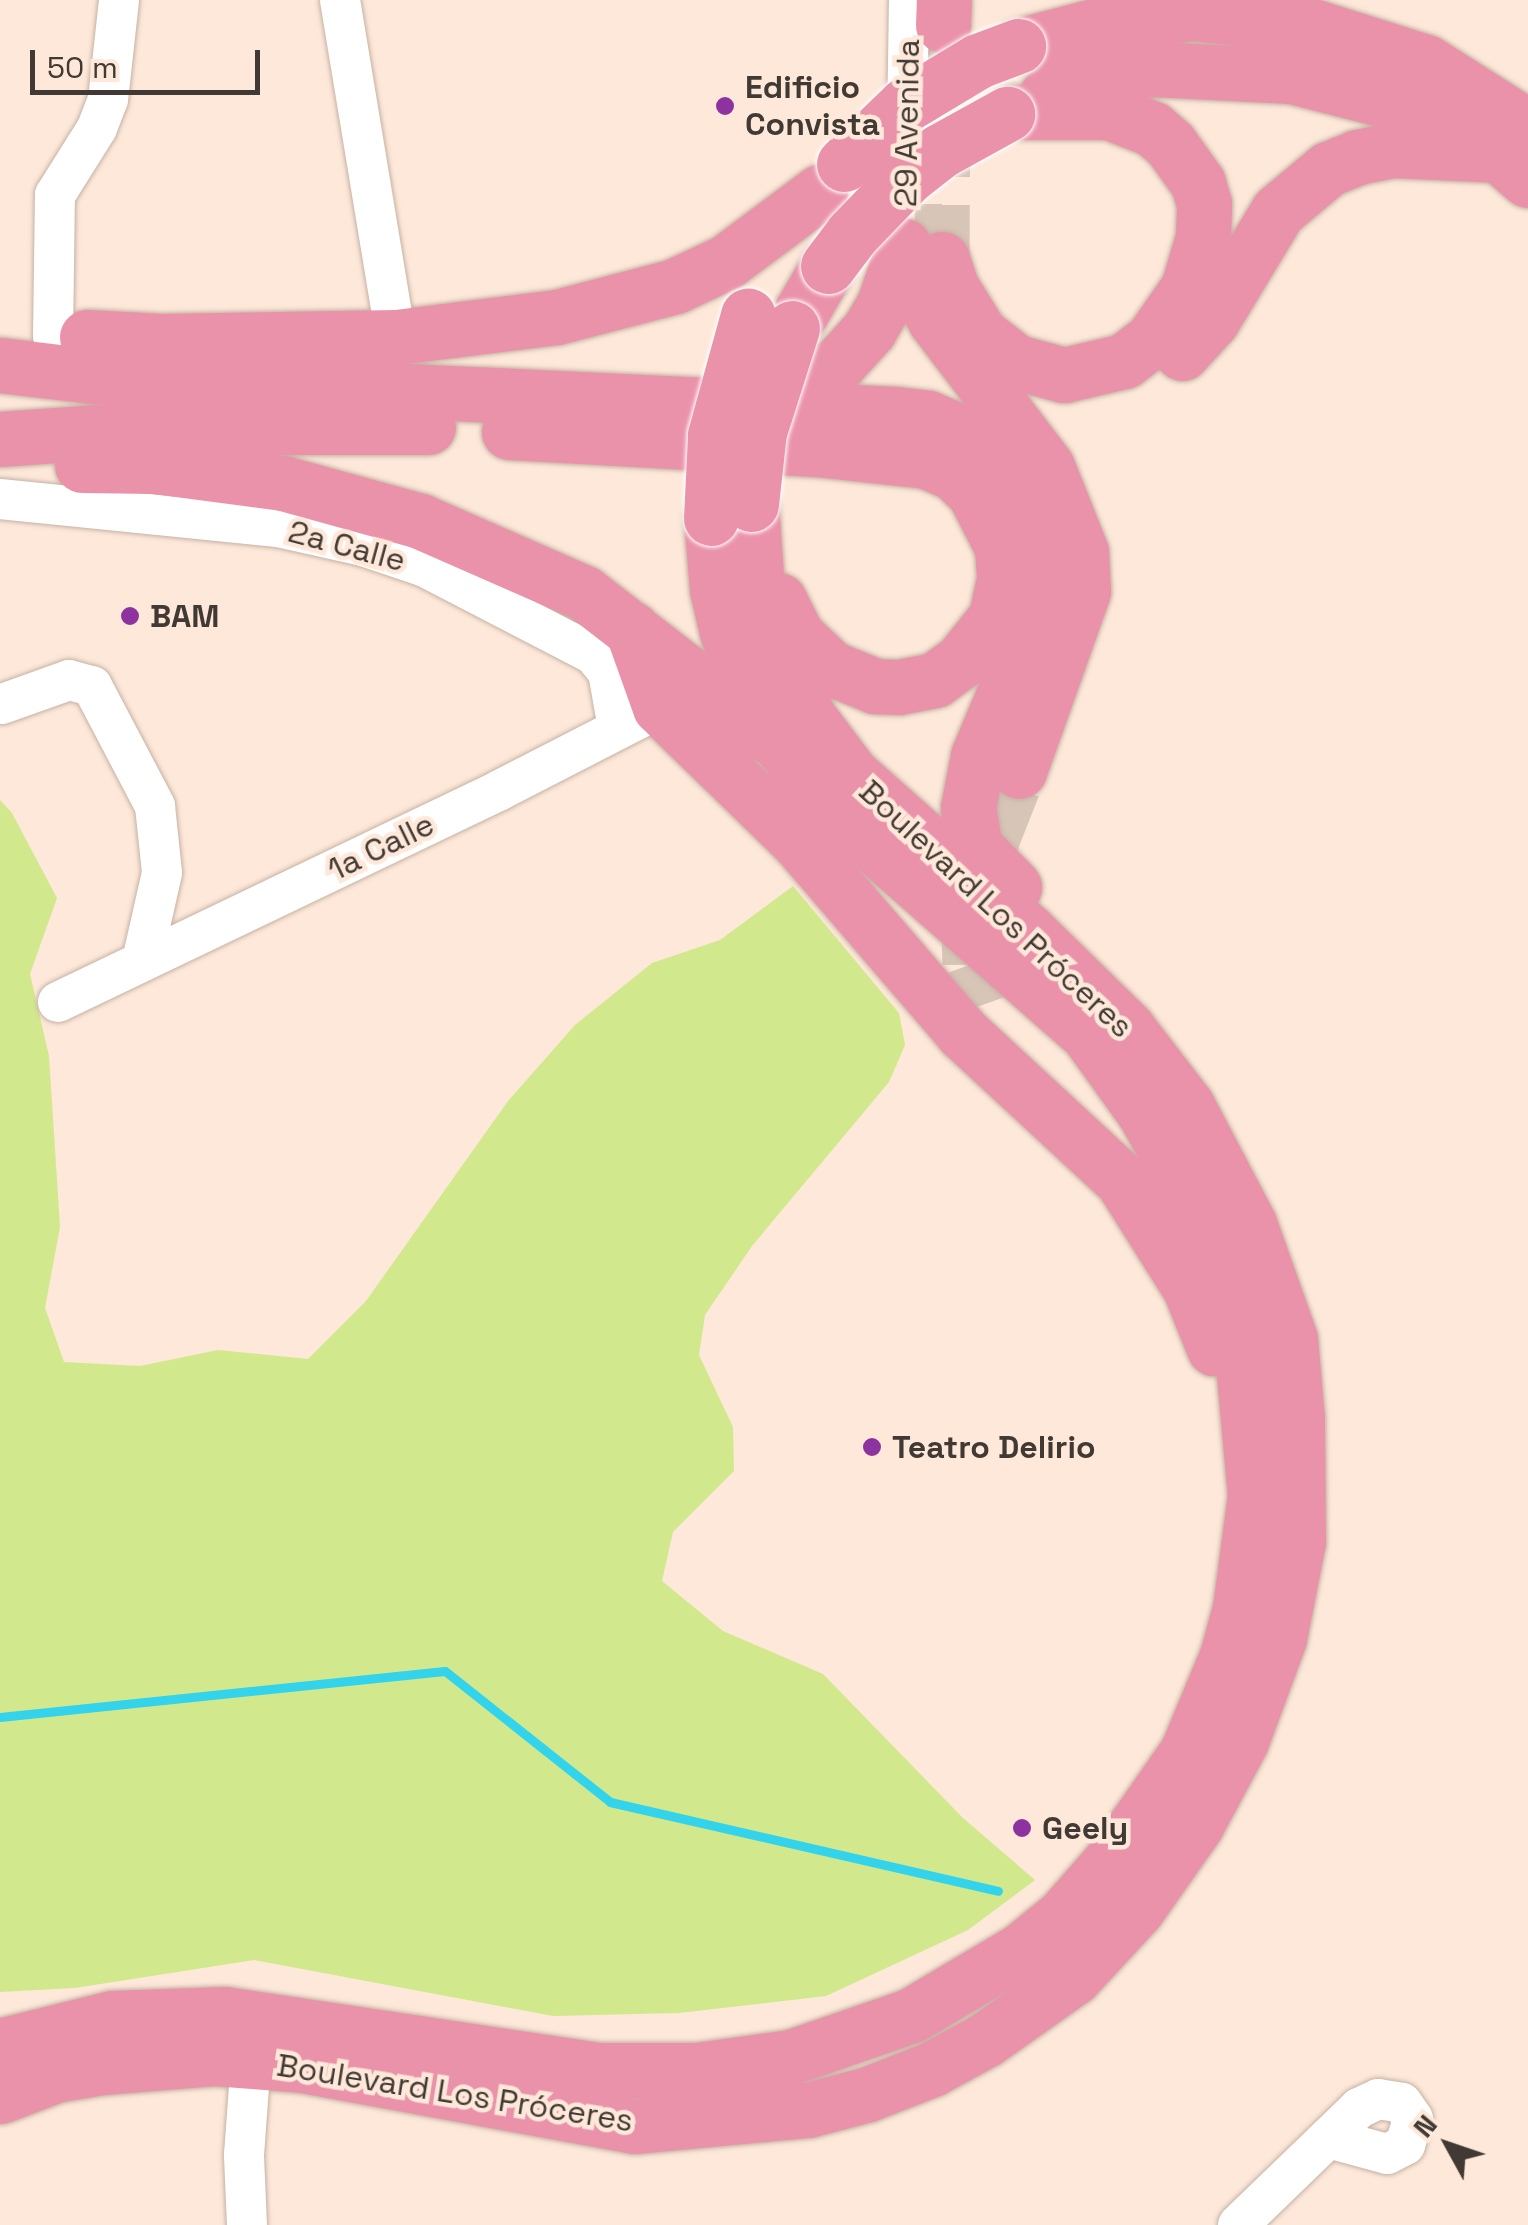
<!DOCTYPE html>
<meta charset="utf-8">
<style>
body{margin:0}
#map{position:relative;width:1528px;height:2225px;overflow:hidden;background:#fde8d9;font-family:"Space Grotesk",sans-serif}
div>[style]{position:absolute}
.green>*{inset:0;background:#d1e98c}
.stream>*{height:9px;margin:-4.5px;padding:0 4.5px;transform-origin:4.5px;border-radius:4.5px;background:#32d3eb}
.highway-tunnel>*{height:55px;margin-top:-27.5px;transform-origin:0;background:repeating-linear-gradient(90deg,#d7c5b8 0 55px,transparent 0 83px)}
.roads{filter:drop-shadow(0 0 2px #c6b2a3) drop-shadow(0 0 2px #c6b2a3)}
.minor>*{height:40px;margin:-20px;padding:0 20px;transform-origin:20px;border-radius:20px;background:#fff}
.highway>*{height:55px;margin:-27.5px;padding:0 27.5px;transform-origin:27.5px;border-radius:27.5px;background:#eb92ab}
.bridges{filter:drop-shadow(0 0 2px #fff) drop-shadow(0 0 2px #fff)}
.highway-bridge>*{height:55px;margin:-27.5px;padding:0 27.5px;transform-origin:27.5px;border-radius:27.5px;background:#eb92ab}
.dots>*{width:28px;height:28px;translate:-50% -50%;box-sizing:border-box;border:5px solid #fde8d9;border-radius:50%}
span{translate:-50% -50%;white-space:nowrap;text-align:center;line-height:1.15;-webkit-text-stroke:9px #fde8d9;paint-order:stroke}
.poi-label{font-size:32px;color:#413933;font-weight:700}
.left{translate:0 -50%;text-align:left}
.street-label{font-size:32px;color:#413933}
.north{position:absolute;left:1398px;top:2095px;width:100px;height:100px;-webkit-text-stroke:8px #fde8d9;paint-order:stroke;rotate:310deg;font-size:28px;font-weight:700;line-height:40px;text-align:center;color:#413933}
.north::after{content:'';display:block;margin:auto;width:35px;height:45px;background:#413933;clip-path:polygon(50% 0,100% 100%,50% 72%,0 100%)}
.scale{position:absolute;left:30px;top:50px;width:230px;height:45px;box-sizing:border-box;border:5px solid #413933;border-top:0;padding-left:12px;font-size:30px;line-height:35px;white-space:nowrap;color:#413933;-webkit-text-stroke:8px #fde8d9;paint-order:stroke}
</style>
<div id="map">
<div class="green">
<i style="clip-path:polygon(0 800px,12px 813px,57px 898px,30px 974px,49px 1056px,60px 1227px,45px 1308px,64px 1362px,140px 1366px,218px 1350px,308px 1359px,366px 1301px,508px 1101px,575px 1025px,652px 963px,720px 940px,793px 886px,899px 1013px,905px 1045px,889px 1082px,752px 1246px,705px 1315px,699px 1355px,733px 1427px,734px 1471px,673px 1532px,662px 1581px,723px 1631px,823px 1674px,963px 1818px,1035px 1880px,968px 1930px,826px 1996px,679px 2013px,553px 2016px,254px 1960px,75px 1988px,0 1992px)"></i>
</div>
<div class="stream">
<i style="left:0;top:1717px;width:447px;rotate:-5.9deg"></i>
<i style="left:445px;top:1671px;width:211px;rotate:38.4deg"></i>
<i style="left:610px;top:1802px;width:398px;rotate:12.9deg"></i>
</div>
<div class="highway-tunnel">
<i style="left:942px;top:259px;width:217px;rotate:-89.7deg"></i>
<i style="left:984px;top:1004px;width:42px;rotate:-109.3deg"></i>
<i style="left:970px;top:964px;width:25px;rotate:-92deg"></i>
<i style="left:969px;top:939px;width:105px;rotate:-76.8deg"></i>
<i style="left:993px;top:837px;width:71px;rotate:-68.5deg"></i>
</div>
<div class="roads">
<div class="minor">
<i style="left:340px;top:0;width:342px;rotate:80.6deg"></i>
<i style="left:907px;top:126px;width:126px;rotate:-89.1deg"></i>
<i style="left:53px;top:336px;width:141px;rotate:-89.2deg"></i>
<i style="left:55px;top:195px;width:79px;rotate:-57.9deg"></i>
<i style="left:97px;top:128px;width:30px;rotate:-69deg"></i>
<i style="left:108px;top:100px;width:101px;rotate:-83.7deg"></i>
<i style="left:0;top:499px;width:279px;rotate:5.8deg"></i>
<i style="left:278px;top:527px;width:87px;rotate:12.6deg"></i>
<i style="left:363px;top:546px;width:65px;rotate:18.7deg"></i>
<i style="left:425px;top:567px;width:189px;rotate:27.4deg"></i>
<i style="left:593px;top:654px;width:23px;rotate:50deg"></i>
<i style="left:608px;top:672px;width:57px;rotate:79.9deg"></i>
<i style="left:2px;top:704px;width:71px;rotate:-19.7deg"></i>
<i style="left:69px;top:680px;width:24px;rotate:15deg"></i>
<i style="left:92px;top:686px;width:136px;rotate:62.3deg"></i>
<i style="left:155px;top:806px;width:67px;rotate:84deg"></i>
<i style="left:162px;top:873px;width:90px;rotate:102.8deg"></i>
<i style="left:58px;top:1002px;width:490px;rotate:-25.6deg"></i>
<i style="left:500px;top:790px;width:206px;rotate:-27.2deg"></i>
<i style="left:247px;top:2225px;width:70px;rotate:-92.5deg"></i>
<i style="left:244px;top:2155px;width:95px;rotate:-85.8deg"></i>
<i style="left:1238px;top:2225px;width:125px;rotate:-44deg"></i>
<i style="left:1328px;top:2138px;width:43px;rotate:-44.1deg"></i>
<i style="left:1359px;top:2108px;width:21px;rotate:-25deg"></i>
<i style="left:1378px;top:2099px;width:24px;rotate:9deg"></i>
<i style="left:1402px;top:2103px;width:19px;rotate:55deg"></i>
<i style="left:1413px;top:2119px;width:27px;rotate:107deg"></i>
<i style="left:1405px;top:2145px;width:20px;rotate:153deg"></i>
<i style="left:1387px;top:2154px;width:61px;rotate:-164.8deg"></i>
</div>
<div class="highway">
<i style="left:943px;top:25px;width:25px;rotate:-88deg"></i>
<i style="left:1018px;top:46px;width:83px;rotate:-14.7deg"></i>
<i style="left:1098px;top:25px;width:96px;rotate:-7.2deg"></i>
<i style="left:1193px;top:13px;width:123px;rotate:6.5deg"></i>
<i style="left:1315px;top:27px;width:116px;rotate:17.5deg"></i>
<i style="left:1426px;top:62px;width:121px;rotate:32.5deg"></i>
<i style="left:1046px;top:96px;width:61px;rotate:-20.2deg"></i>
<i style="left:1103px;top:75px;width:50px;rotate:-6.8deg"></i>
<i style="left:1153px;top:69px;width:139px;rotate:2.9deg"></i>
<i style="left:1292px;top:76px;width:108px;rotate:14.4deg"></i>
<i style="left:1397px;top:103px;width:114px;rotate:27deg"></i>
<i style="left:1499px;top:155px;width:38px;rotate:41deg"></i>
<i style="left:904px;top:246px;width:25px;rotate:79deg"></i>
<i style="left:909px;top:271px;width:55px;rotate:62deg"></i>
<i style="left:935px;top:320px;width:185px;rotate:52.7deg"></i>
<i style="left:1047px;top:467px;width:92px;rotate:68.2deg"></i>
<i style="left:1081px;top:552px;width:39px;rotate:87deg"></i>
<i style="left:1083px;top:591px;width:191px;rotate:109.6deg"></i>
<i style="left:942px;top:259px;width:29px;rotate:72deg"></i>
<i style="left:951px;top:287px;width:55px;rotate:58.3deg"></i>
<i style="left:980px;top:334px;width:46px;rotate:37.9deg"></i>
<i style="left:1016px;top:362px;width:50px;rotate:15.2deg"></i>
<i style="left:1064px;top:375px;width:62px;rotate:-13.1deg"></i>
<i style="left:1124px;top:361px;width:34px;rotate:-37deg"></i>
<i style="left:1151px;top:341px;width:65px;rotate:-55.1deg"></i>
<i style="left:1188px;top:288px;width:53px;rotate:-73.6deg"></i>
<i style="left:1203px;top:237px;width:33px;rotate:-88deg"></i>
<i style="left:1204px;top:204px;width:22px;rotate:-106deg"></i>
<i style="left:1198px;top:183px;width:48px;rotate:-125.7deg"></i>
<i style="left:1170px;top:144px;width:23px;rotate:-139deg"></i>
<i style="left:1153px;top:129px;width:47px;rotate:-158.9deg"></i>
<i style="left:1109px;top:112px;width:98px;rotate:180deg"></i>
<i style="left:792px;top:328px;width:72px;rotate:-59.9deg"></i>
<i style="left:87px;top:337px;width:74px;rotate:3.1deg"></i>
<i style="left:161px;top:341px;width:235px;rotate:-1deg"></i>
<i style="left:396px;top:337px;width:162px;rotate:-7.1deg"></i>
<i style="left:557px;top:317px;width:122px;rotate:-14.7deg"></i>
<i style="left:675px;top:286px;width:56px;rotate:-25.2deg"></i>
<i style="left:726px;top:262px;width:117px;rotate:-36.7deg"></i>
<i style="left:1182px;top:353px;width:45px;rotate:-47.7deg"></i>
<i style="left:1212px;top:320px;width:127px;rotate:-58.8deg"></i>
<i style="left:1278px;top:211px;width:65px;rotate:-40deg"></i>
<i style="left:1328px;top:169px;width:31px;rotate:-22deg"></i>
<i style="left:1357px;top:157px;width:38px;rotate:-11deg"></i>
<i style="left:1394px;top:150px;width:105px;rotate:2.7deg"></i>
<i style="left:0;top:365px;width:93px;rotate:6.8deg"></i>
<i style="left:92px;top:376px;width:805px;rotate:2.71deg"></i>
<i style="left:896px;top:414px;width:32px;rotate:7deg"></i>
<i style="left:928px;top:418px;width:25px;rotate:23deg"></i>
<i style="left:951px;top:428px;width:55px;rotate:34deg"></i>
<i style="left:997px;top:459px;width:30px;rotate:48deg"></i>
<i style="left:1017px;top:481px;width:62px;rotate:68.4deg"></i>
<i style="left:1040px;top:539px;width:26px;rotate:83deg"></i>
<i style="left:1043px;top:565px;width:63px;rotate:100.1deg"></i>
<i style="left:1032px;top:627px;width:140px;rotate:112.7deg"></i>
<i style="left:978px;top:756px;width:53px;rotate:100.9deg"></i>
<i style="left:968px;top:808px;width:40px;rotate:80deg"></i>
<i style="left:975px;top:847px;width:56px;rotate:45.7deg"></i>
<i style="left:753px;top:379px;width:53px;rotate:1.1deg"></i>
<i style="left:806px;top:380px;width:37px;rotate:-27deg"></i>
<i style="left:839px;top:363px;width:45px;rotate:-47.7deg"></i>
<i style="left:869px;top:330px;width:30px;rotate:-60deg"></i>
<i style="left:884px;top:304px;width:61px;rotate:-71deg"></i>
<i style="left:509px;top:432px;width:307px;rotate:3.2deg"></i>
<i style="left:816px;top:449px;width:111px;rotate:6.2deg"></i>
<i style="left:926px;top:461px;width:30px;rotate:23deg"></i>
<i style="left:954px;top:473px;width:28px;rotate:44deg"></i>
<i style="left:974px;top:492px;width:62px;rotate:63deg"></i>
<i style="left:1002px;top:547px;width:32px;rotate:86deg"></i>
<i style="left:1004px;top:579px;width:39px;rotate:102deg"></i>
<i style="left:996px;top:617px;width:56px;rotate:128.5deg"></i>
<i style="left:961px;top:661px;width:32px;rotate:144deg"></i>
<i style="left:935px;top:680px;width:37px;rotate:169deg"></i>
<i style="left:899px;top:687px;width:24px;rotate:-178deg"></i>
<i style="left:875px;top:686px;width:48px;rotate:-157.8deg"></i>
<i style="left:831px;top:668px;width:47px;rotate:-136.7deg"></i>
<i style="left:797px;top:636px;width:40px;rotate:-116.6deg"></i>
<i style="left:0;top:439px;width:166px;rotate:-4.1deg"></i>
<i style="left:166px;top:427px;width:262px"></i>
<i style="left:82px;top:465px;width:72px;rotate:0.8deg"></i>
<i style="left:154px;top:466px;width:130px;rotate:7.5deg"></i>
<i style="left:283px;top:483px;width:142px;rotate:15.5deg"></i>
<i style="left:420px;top:521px;width:179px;rotate:23.7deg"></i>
<i style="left:584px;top:593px;width:235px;rotate:37.7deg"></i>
<i style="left:632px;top:629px;width:83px;rotate:70.3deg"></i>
<i style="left:660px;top:707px;width:191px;rotate:44.2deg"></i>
<i style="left:797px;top:840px;width:255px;rotate:49.3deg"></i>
<i style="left:963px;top:1033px;width:217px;rotate:42.8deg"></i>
<i style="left:1122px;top:1180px;width:128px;rotate:57.8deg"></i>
<i style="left:1190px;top:1288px;width:65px;rotate:68.2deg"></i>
<i style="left:0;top:2046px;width:115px;rotate:-14deg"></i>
<i style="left:112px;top:2018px;width:112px;rotate:-2deg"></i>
<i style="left:224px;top:2014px;width:378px;rotate:8.5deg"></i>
<i style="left:598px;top:2070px;width:99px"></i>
<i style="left:697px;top:2070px;width:95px;rotate:-7.9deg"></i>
<i style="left:791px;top:2057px;width:128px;rotate:-19.1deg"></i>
<i style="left:912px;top:2015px;width:126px;rotate:-30.7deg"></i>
<i style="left:1020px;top:1951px;width:55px;rotate:-39.1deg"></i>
<i style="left:1063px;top:1916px;width:73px;rotate:-48.9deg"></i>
<i style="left:1111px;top:1861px;width:133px;rotate:-55.1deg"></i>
<i style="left:1187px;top:1752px;width:104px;rotate:-67.4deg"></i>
<i style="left:1227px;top:1656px;width:50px;rotate:-74.8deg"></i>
<i style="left:1240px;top:1608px;width:113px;rotate:-82.4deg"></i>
<i style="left:1255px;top:1496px;width:155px;rotate:-95.2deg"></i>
<i style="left:1241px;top:1342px;width:126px;rotate:-106.6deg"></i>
<i style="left:1205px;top:1221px;width:125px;rotate:-119.2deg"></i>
<i style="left:1144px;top:1112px;width:96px;rotate:-125.7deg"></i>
<i style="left:1088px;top:1034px;width:338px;rotate:-138.7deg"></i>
<i style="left:834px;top:811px;width:86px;rotate:-128.9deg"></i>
<i style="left:780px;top:744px;width:56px;rotate:-119.7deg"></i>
<i style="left:752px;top:695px;width:68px;rotate:-111.6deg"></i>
<i style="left:727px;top:632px;width:44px;rotate:-103.1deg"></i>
<i style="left:717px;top:589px;width:71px;rotate:-94.8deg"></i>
<i style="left:0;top:2096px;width:59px;rotate:-20.9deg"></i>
<i style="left:55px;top:2075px;width:49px;rotate:-9.5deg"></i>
<i style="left:103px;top:2067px;width:111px;rotate:-4.6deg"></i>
<i style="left:214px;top:2058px;width:88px;rotate:4.5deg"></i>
<i style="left:302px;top:2065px;width:338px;rotate:10.4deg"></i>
<i style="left:634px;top:2126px;width:175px;rotate:-5.3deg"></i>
<i style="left:808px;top:2110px;width:62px;rotate:-14.9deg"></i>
<i style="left:868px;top:2094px;width:69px;rotate:-21.3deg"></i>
<i style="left:932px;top:2069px;width:60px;rotate:-28.7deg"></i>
<i style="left:985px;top:2040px;width:109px;rotate:-35.3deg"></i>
<i style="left:1074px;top:1977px;width:93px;rotate:-47.2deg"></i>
<i style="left:1137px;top:1909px;width:103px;rotate:-54.9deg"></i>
<i style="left:1196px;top:1825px;width:95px;rotate:-61.8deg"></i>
<i style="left:1241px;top:1741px;width:110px;rotate:-69.7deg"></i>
<i style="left:1279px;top:1638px;width:99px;rotate:-78.9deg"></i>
<i style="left:1298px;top:1541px;width:122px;rotate:-90.5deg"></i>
<i style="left:1297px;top:1419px;width:80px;rotate:-95deg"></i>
<i style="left:1290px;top:1339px;width:122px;rotate:-109.6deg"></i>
<i style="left:1249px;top:1224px;width:133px;rotate:-117.7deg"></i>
<i style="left:1187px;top:1106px;width:98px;rotate:-127.6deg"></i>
<i style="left:1127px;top:1028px;width:139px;rotate:-135.6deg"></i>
<i style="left:1028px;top:931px;width:235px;rotate:-138.4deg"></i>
<i style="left:852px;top:775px;width:71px;rotate:-127deg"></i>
<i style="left:809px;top:718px;width:98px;rotate:-115.3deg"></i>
<i style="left:767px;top:629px;width:40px;rotate:-104.4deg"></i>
<i style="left:757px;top:590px;width:86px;rotate:-94deg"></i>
</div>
</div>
<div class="bridges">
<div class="highway-bridge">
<i style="left:844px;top:164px;width:85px;rotate:-44deg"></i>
<i style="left:905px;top:105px;width:85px;rotate:-31.1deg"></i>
<i style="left:978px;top:61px;width:43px;rotate:-20.6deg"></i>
<i style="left:828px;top:266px;width:40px;rotate:-53deg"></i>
<i style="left:852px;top:234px;width:81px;rotate:-46deg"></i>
<i style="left:908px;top:176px;width:41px;rotate:-38deg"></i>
<i style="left:940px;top:151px;width:77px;rotate:-28.9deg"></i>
<i style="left:751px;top:504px;width:72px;rotate:-83.7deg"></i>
<i style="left:759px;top:432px;width:109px;rotate:-72.4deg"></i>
<i style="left:711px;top:518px;width:83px;rotate:-87.2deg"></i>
<i style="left:715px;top:435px;width:124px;rotate:-74.6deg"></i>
</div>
</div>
<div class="dots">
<i style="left:725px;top:106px;background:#8d339f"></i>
<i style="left:130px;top:616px;background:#8d339f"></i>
<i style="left:872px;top:1447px;background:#8d339f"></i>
<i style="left:1022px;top:1828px;background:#8d339f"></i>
</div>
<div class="poi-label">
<span class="left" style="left:745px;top:106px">Edificio<br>Convista</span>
<span class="left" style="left:150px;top:616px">BAM</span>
<span class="left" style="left:892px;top:1447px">Teatro Delirio</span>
<span class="left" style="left:1042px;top:1828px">Geely</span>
</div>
<div class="street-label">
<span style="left:907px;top:123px;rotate:-89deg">29 Avenida</span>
<span style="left:347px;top:546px;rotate:15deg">2a Calle</span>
<span style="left:381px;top:847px;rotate:-26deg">1a Calle</span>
<span style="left:996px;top:909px;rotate:43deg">Boulevard Los Próceres</span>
<span style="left:455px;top:2093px;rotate:9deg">Boulevard Los Próceres</span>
</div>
<div class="north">N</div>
<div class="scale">50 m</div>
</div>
